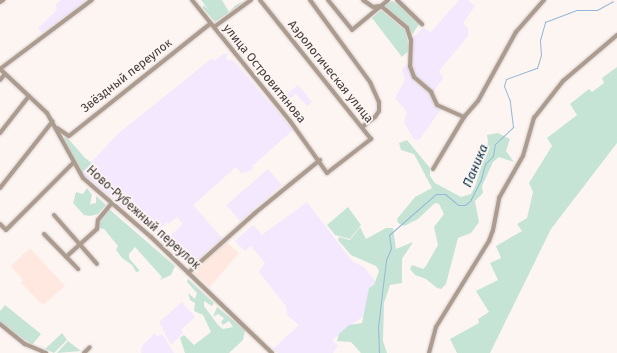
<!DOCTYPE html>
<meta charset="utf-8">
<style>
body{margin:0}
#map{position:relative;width:617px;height:353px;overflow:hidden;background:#fdf5f2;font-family:"Fira Sans",sans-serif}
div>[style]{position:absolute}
.built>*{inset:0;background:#fee8df}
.industrial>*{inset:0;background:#f3e8fd;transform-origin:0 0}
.green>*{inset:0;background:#c6e4d5}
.stream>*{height:1px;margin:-0.5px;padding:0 0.5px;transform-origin:0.5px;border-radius:0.5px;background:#94b8d5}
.roads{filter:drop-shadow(0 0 1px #d7d0cd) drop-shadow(0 0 1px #d7d0cd)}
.minor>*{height:4px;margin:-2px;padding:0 2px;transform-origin:2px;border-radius:2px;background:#ac9b8f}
span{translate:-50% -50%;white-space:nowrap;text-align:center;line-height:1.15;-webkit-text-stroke:3.5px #fdf5f2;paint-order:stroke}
.street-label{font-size:12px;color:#3f3a38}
.water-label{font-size:13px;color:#002e4a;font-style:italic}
</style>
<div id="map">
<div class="built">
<i style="clip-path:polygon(226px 242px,239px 253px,210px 287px,193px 272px)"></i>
<i style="clip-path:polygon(30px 248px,65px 286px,43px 305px,21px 283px,23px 280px,11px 266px)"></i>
</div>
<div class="industrial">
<i style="clip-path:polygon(61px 0,87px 0,42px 33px,38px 28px,56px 11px,57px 8px,55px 5px)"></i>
<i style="clip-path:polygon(459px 0,468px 0,475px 6px,463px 23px,468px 28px,468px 36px,439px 71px,443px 78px,434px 91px,436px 101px,443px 107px,419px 140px,414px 139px,404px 123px,407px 112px,395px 98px,405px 80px,402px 69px,411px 61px,411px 39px,423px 28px,431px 32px)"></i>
<i style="clip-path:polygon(223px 54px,228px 54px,226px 58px,229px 61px,232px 59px,293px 130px,252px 166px,253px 168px,250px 171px,241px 173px,236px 167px,193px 205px,222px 238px,192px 264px,168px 238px,183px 224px,177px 217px,168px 224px,166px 222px,155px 233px,81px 173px,119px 133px,211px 59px,215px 60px)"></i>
<i style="clip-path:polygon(298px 85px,312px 102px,307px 106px,296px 94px,287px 101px,284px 96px)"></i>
<i style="left:268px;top:169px;width:21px;height:55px;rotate:49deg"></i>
<i style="clip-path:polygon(307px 202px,352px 261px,364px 267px,376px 282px,366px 314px,332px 340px,338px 346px,333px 353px,278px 353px,273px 349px,299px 325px,287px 315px,286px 306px,259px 272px,265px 263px,251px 246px,245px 251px,235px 241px,253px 225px,262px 235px)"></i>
<i style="clip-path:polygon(182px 302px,195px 317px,181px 330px,183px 333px,171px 345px,159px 322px)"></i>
<i style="clip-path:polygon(155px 333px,157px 337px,162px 334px,174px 353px,141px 353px,142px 346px)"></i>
</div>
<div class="green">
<i style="clip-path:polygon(201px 0,217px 0,217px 2px,217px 0,222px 0,229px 12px,236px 5px,247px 0,215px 22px,203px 8px,203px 5px,208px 9px)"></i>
<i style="clip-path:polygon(392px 1px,399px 5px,419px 24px,412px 35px,409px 29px,384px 6px)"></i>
<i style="clip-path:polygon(381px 10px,406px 31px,409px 50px,402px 57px,372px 18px)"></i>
<i style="clip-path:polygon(617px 67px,617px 143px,551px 229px,490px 353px,457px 353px,450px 339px,479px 323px,478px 319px,489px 312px,476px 291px,498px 280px,490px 263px,501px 258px,496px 246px,522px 231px,517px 224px,527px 218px,533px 192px,529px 183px,552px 146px,547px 138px,577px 115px,570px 104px,589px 89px,592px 92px,604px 83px,602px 78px)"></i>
<i style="clip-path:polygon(498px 133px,510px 139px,506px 151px,514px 162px,499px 157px,493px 162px,482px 186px,483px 193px,475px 201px,479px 222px,471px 233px,458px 238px,446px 284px,441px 289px,437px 288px,426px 279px,415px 275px,410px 269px,412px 265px,423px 269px,426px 266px,438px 245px,434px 227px,444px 214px,439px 204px,435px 203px,418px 219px,404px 226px,398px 223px,397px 219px,415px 197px,432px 188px,414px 154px,401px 150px,399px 143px,407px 140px,430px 168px,430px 176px,435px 183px,461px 197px,471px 194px,476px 184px,488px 142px,487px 135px)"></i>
<i style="clip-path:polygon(66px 136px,85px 158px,92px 163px,81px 173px,64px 138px)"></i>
<i style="clip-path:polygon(87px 188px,92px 195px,90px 204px,96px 203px,96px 196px,106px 205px,98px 214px,90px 216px,84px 215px,73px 203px,76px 192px,83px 194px)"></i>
<i style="clip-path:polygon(348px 207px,361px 225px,350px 239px,335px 235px,327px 225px)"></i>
<i style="clip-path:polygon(109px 209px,175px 266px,171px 275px,160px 280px,162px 277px,135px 247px,129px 254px,129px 258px,140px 271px,136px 272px,132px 265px,122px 258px,116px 250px,118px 246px,104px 229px,99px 228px,99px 220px)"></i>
<i style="clip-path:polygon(360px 227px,366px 239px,386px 228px,393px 228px,396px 249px,413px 242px,402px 259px,402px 283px,390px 285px,384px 303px,383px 341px,387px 353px,361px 353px,351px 342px,337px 341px,339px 334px,349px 325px,362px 323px,369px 288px,374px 285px,379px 271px,376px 266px,351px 255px,338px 240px,339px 237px,350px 240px)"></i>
<i style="clip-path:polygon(188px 279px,214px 303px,212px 306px,204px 301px,204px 306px,218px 325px,223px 329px,233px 327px,229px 321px,223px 325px,221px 322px,224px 318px,218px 314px,213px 317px,217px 307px,245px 330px,243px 340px,229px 353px,185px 353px,180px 338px,184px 335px,194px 345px,211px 332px,203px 315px,194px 311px,195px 303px,190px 300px,188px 293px,195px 299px,197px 293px,187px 282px)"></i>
<i style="clip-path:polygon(5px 305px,41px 334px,32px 345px,0 322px,0 311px)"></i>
<i style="clip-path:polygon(62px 333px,67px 340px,54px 353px,45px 349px)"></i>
<i style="clip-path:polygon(68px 341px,81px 351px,57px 353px)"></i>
</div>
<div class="stream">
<i style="left:379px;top:353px;width:26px;rotate:-92deg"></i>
<i style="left:378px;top:327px;width:67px;rotate:-83.2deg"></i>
<i style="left:386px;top:260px;width:13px;rotate:-67deg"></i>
<i style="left:391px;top:248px;width:13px;rotate:-99deg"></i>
<i style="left:389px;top:235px;width:62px;rotate:-41.1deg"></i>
<i style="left:436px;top:194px;width:9px"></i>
<i style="left:445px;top:194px;width:17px;rotate:40deg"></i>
<i style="left:458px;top:205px;width:7px"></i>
<i style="left:465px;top:205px;width:6px;rotate:-39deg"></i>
<i style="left:470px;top:201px;width:25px;rotate:-63deg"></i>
<i style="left:481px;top:179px;width:16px;rotate:-75deg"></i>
<i style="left:485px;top:164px;width:11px;rotate:-45deg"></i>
<i style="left:493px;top:156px;width:12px;rotate:-81deg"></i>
<i style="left:495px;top:144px;width:25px;rotate:-43deg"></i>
<i style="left:513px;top:127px;width:26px;rotate:-97deg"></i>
<i style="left:510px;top:101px;width:16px;rotate:-112deg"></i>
<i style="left:504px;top:86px;width:7px;rotate:-74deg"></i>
<i style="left:506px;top:79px;width:33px;rotate:-20deg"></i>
<i style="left:537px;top:68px;width:14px;rotate:-73deg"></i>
<i style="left:541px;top:55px;width:15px;rotate:-94deg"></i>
<i style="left:540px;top:40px;width:19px;rotate:-74deg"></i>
<i style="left:545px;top:22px;width:33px;rotate:-21deg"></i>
<i style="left:576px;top:10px;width:21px"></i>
<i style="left:597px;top:10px;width:18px;rotate:-29deg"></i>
</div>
<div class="roads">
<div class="minor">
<i style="left:192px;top:0;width:156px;rotate:51deg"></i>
<i style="left:290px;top:121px;width:64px;rotate:54.6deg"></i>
<i style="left:327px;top:173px;width:56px;rotate:-37.7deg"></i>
<i style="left:371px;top:139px;width:178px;rotate:-128.6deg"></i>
<i style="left:310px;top:0;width:102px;rotate:53.8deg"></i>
<i style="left:370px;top:82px;width:22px;rotate:66deg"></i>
<i style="left:379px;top:102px;width:9px;rotate:90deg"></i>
<i style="left:379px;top:111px;width:7px;rotate:124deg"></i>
<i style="left:375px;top:117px;width:16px;rotate:142deg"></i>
<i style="left:328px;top:0;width:38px;rotate:51deg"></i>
<i style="left:352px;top:30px;width:47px;rotate:-39.8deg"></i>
<i style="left:363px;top:0;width:12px;rotate:35deg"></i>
<i style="left:373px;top:7px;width:8px;rotate:-7deg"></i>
<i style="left:381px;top:6px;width:34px;rotate:40deg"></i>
<i style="left:407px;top:28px;width:13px;rotate:72deg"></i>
<i style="left:411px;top:40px;width:26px;rotate:92deg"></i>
<i style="left:410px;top:66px;width:12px;rotate:70deg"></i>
<i style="left:414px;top:77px;width:23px;rotate:41deg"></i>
<i style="left:431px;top:92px;width:14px;rotate:65deg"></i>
<i style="left:437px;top:105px;width:30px;rotate:24deg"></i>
<i style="left:464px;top:117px;width:21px;rotate:-49deg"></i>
<i style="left:478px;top:101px;width:79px;rotate:-61.2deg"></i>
<i style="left:516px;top:32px;width:43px;rotate:-48.8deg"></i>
<i style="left:397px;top:0;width:35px;rotate:44deg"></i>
<i style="left:0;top:2px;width:4px;rotate:-34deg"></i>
<i style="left:214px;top:27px;width:46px;rotate:-36.1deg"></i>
<i style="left:0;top:69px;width:64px;rotate:43.1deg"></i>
<i style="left:47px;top:113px;width:74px;rotate:61deg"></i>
<i style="left:83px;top:178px;width:90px;rotate:40.9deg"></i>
<i style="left:151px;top:237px;width:168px;rotate:43.8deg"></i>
<i style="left:0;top:69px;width:115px;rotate:-36.9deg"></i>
<i style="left:0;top:80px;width:8px;rotate:-50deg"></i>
<i style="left:57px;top:128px;width:14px;rotate:34deg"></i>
<i style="left:69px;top:136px;width:181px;rotate:-38.5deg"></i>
<i style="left:0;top:133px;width:47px;rotate:-51.9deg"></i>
<i style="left:433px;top:169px;width:61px;rotate:-59.2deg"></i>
<i style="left:0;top:188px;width:85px;rotate:-51.7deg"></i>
<i style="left:54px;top:215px;width:65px;rotate:48.7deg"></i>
<i style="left:0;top:224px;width:8px;rotate:45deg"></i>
<i style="left:6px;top:230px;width:95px;rotate:-45deg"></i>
<i style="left:44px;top:234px;width:49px;rotate:45.8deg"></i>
<i style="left:66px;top:257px;width:42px;rotate:-42.1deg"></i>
<i style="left:97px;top:229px;width:9px;rotate:-84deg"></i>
<i style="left:98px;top:220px;width:22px;rotate:-51deg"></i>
<i style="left:188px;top:273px;width:90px;rotate:-41.8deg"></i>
<i style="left:255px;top:213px;width:84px;rotate:-39.2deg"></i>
<i style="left:0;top:324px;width:32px;rotate:39deg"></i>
<i style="left:25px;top:344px;width:23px;rotate:23deg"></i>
<i style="left:84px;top:353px;width:8px;rotate:-45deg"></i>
<i style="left:429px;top:353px;width:27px;rotate:-75deg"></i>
<i style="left:436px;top:327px;width:101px;rotate:-58.4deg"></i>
<i style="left:489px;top:241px;width:12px;rotate:-70deg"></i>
<i style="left:493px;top:230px;width:33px;rotate:-79deg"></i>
<i style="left:499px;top:198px;width:48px;rotate:-60.3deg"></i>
<i style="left:523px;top:156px;width:40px;rotate:-74deg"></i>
<i style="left:534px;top:118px;width:47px;rotate:-51.9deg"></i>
<i style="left:563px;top:81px;width:71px;rotate:-40.4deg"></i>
</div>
</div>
<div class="street-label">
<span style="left:330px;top:72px;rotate:51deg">Аэрологическая улица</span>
<span style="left:264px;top:74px;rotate:51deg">улица Островитянова</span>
<span style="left:127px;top:76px;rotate:-38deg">Звёздный переулок</span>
<span style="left:143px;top:218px;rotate:42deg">Ново-Рубежный переулок</span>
</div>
<div class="water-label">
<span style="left:476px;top:166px;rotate:-67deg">Паника</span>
</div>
</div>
